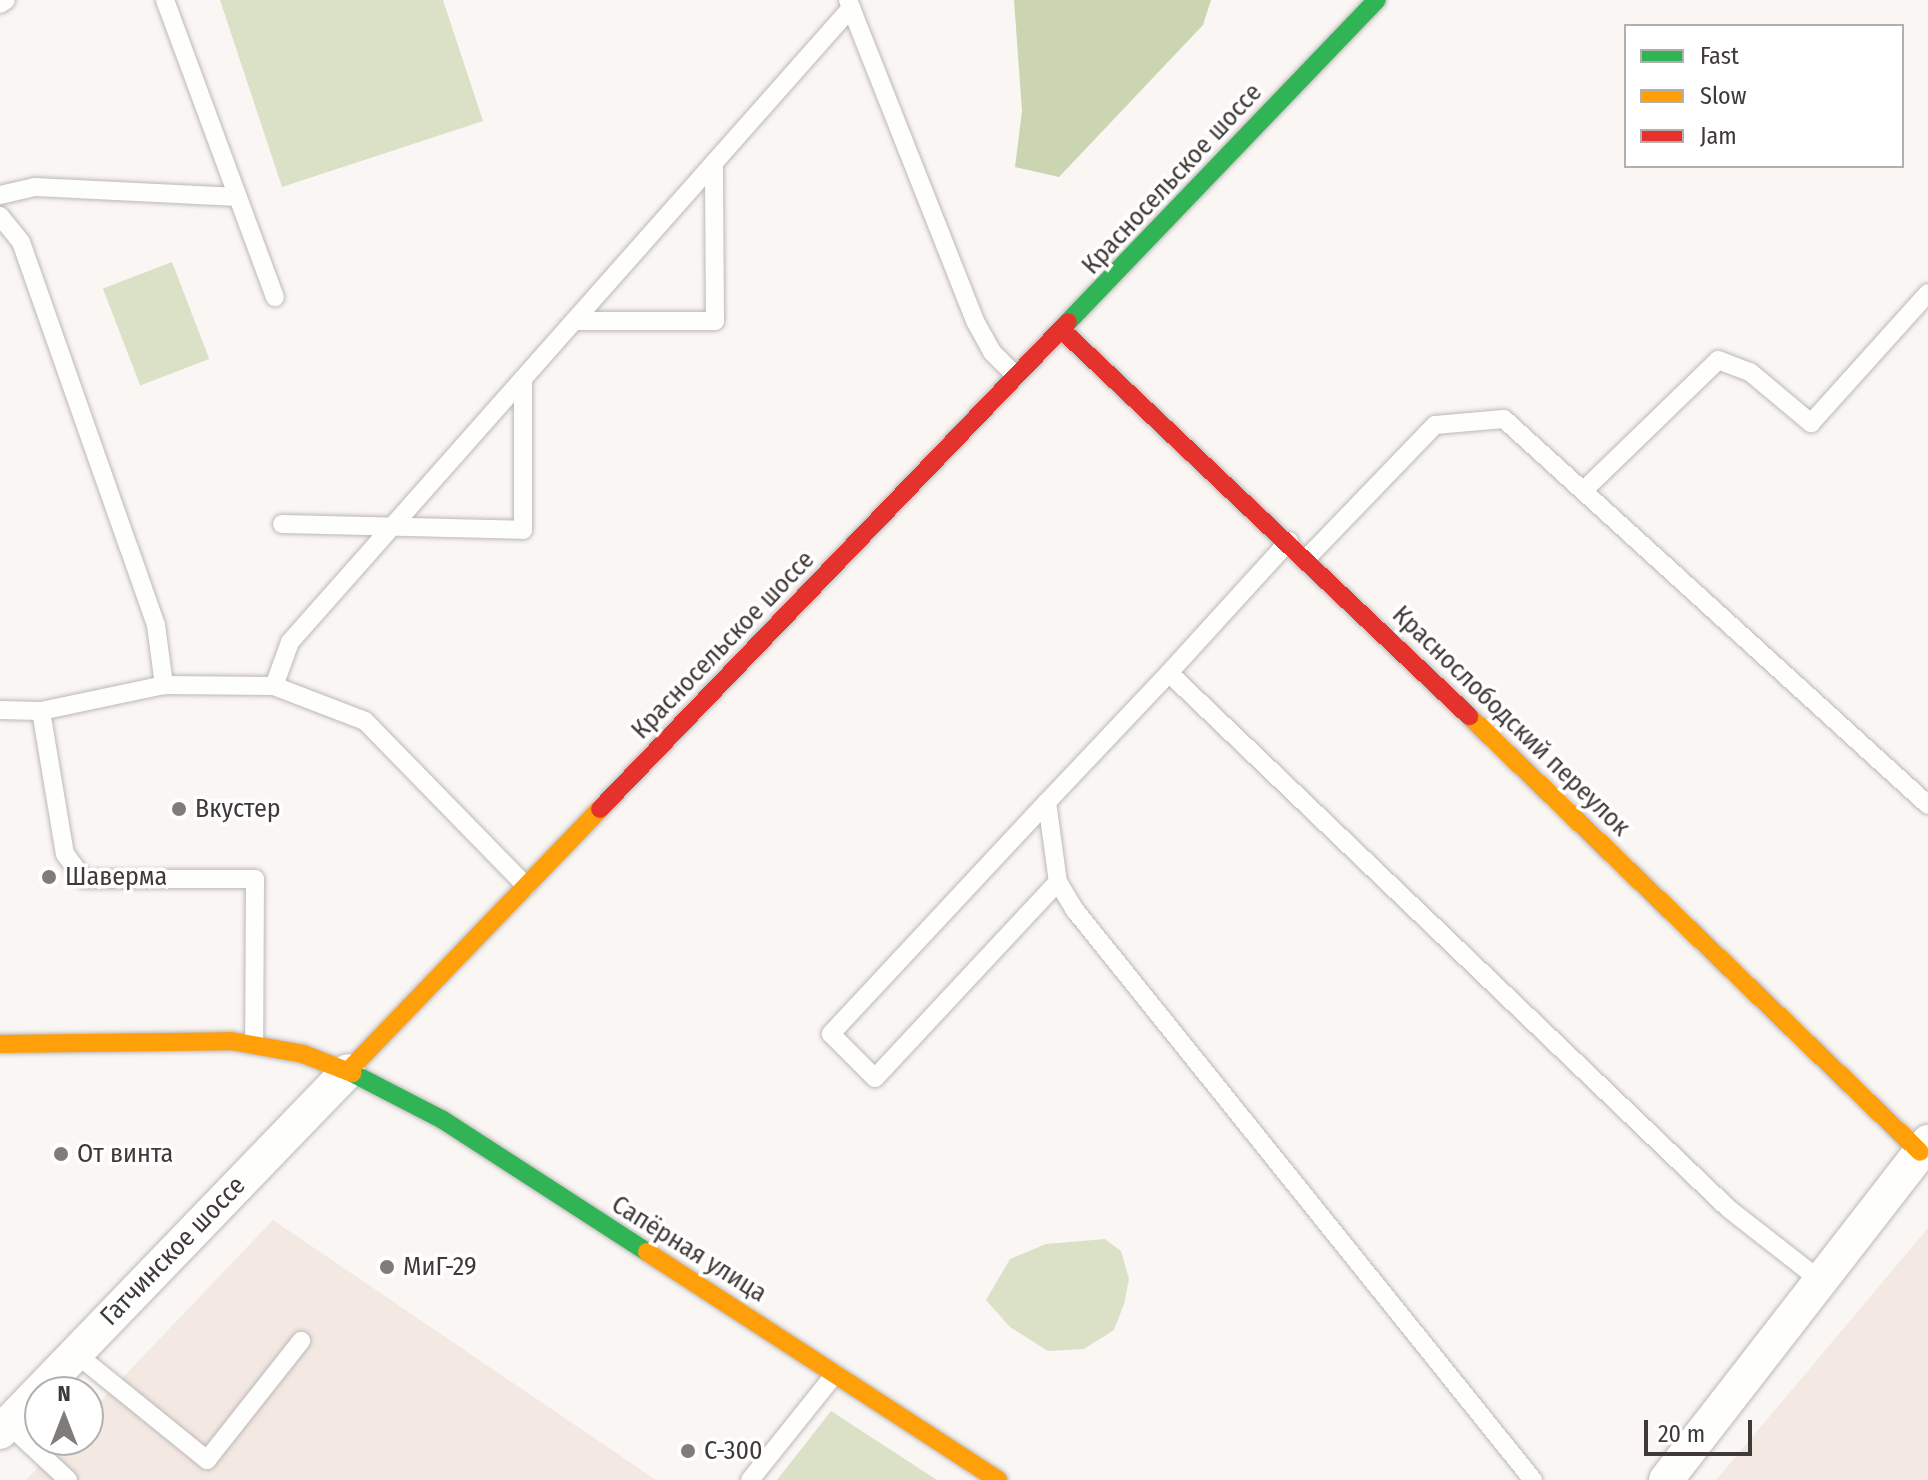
<!DOCTYPE html>
<meta charset="utf-8">
<style>
body{margin:0}
#map{position:relative;width:1928px;height:1480px;overflow:hidden;background:#faf6f4;font-family:"Fira Sans Condensed",sans-serif}
div>[style]{position:absolute}
.built>*{inset:0;background:#f4e8e3}
.green>*{inset:0;background:#dbe1c7;transform-origin:0 0}
.forest>*{inset:0;background:#ccd5b1}
.roads{filter:drop-shadow(0 0 2px #bcb8b6) drop-shadow(0 0 2px #bcb8b6)}
.lane>*{height:18px;margin:-9px;padding:0 9px;transform-origin:9px;border-radius:9px;background:#fefefd}
.street>*{height:34px;margin:-17px;padding:0 17px;transform-origin:17px;border-radius:17px;background:#fefefd}
.fast>*{height:18px;margin:-9px;padding:0 9px;transform-origin:9px;border-radius:9px;background:#30b455}
.slow>*{height:18px;margin:-9px;padding:0 9px;transform-origin:9px;border-radius:9px;background:#ff9f0a}
.jam>*{height:18px;margin:-9px;padding:0 9px;transform-origin:9px;border-radius:9px;background:#e5322d}
.dots>*{width:22px;height:22px;translate:-50% -50%;box-sizing:border-box;border:4px solid #fff;border-radius:50%}
span{translate:-50% -50%;white-space:nowrap;text-align:center;line-height:1.15;-webkit-text-stroke:7px #fff;paint-order:stroke}
.street-label{font-size:26px;color:#3f3a38}
.poi-label{font-size:26px;color:#3f3a38}
.left{translate:0 -50%;text-align:left}
.legend{position:absolute;left:1624px;top:24px;width:280px;height:144px;box-sizing:border-box;background:#fff;border:2px solid #b2b0af;margin:0;padding:10px 14px;list-style:none;font-size:24px;color:#3f3a38}
.legend li{display:flex;align-items:center;gap:16px;height:40px}
.legend b{width:40px;border:2px solid #b2b0af}
.north{position:absolute;left:24px;top:1376px;width:80px;height:80px;box-sizing:border-box;background:#fff;border:2px solid #b2b0af;border-radius:50%;rotate:0deg;font-size:22px;font-weight:700;line-height:32px;text-align:center;color:#3f3a38}
.north::after{content:'';display:block;margin:auto;width:28px;height:36px;background:#807c7a;clip-path:polygon(50% 0,100% 100%,50% 72%,0 100%)}
.scale{position:absolute;left:1644px;top:1420px;width:108px;height:36px;box-sizing:border-box;border:4px solid #3f3a38;border-top:0;padding-left:10px;font-size:24px;line-height:28px;white-space:nowrap;color:#3f3a38;-webkit-text-stroke:6px #fff;paint-order:stroke}
</style>
<div id="map">
<div class="built">
<i style="clip-path:polygon(273px 1220px,656px 1480px,26px 1480px,64px 1440px,88px 1440px,88px 1414px)"></i>
<i style="clip-path:polygon(1928px 1228px,1928px 1480px,1716px 1480px)"></i>
</div>
<div class="green">
<i style="clip-path:polygon(220px 0,443px 0,483px 121px,282px 187px)"></i>
<i style="left:172px;top:262px;width:104px;height:74px;rotate:69deg"></i>
<i style="clip-path:polygon(1105px 1239px,1121px 1251px,1129px 1279px,1124px 1304px,1114px 1330px,1084px 1349px,1048px 1351px,1010px 1327px,986px 1300px,1010px 1259px,1046px 1244px)"></i>
<i style="clip-path:polygon(831px 1411px,937px 1480px,777px 1480px)"></i>
</div>
<div class="forest">
<i style="clip-path:polygon(1014px 0,1211px 0,1203px 25px,1059px 177px,1015px 167px,1022px 111px)"></i>
</div>
<div class="roads">
<div class="lane">
<i style="left:165px;top:0;width:317px;rotate:69.7deg"></i>
<i style="left:848px;top:0;width:345px;rotate:68.4deg"></i>
<i style="left:975px;top:321px;width:35px;rotate:61deg"></i>
<i style="left:992px;top:352px;width:34px;rotate:45deg"></i>
<i style="left:0;top:4px;width:7px;rotate:-34deg"></i>
<i style="left:0;top:195px;width:36px;rotate:-13deg"></i>
<i style="left:35px;top:187px;width:203px;rotate:2.8deg"></i>
<i style="left:0;top:216px;width:33px;rotate:51deg"></i>
<i style="left:21px;top:242px;width:324px;rotate:70.6deg"></i>
<i style="left:129px;top:548px;width:82px;rotate:70.7deg"></i>
<i style="left:156px;top:625px;width:61px;rotate:82.4deg"></i>
<i style="left:164px;top:685px;width:110px;rotate:0.5deg"></i>
<i style="left:274px;top:686px;width:97px;rotate:21deg"></i>
<i style="left:365px;top:721px;width:231px;rotate:45.7deg"></i>
<i style="left:574px;top:321px;width:141px"></i>
<i style="left:715px;top:321px;width:158px;rotate:-90.4deg"></i>
<i style="left:1583px;top:491px;width:188px;rotate:-44.1deg"></i>
<i style="left:1718px;top:360px;width:34px;rotate:21deg"></i>
<i style="left:1750px;top:372px;width:80px;rotate:39.9deg"></i>
<i style="left:1811px;top:423px;width:175px;rotate:-48deg"></i>
<i style="left:282px;top:524px;width:241px;rotate:1.4deg"></i>
<i style="left:523px;top:530px;width:151px;rotate:-90deg"></i>
<i style="left:1289px;top:541px;width:178px;rotate:132.3deg"></i>
<i style="left:1169px;top:673px;width:775px;rotate:43.75deg"></i>
<i style="left:1729px;top:1209px;width:115px;rotate:38deg"></i>
<i style="left:1306px;top:559px;width:186px;rotate:-46.1deg"></i>
<i style="left:1435px;top:425px;width:69px;rotate:-5deg"></i>
<i style="left:1504px;top:419px;width:573px;rotate:42.31deg"></i>
<i style="left:1169px;top:673px;width:178px;rotate:133.4deg"></i>
<i style="left:1047px;top:802px;width:81px;rotate:82.2deg"></i>
<i style="left:1058px;top:882px;width:31px;rotate:59deg"></i>
<i style="left:1074px;top:909px;width:733px;rotate:51.21deg"></i>
<i style="left:274px;top:686px;width:47px;rotate:-70deg"></i>
<i style="left:290px;top:642px;width:847px;rotate:-48.5deg"></i>
<i style="left:0;top:710px;width:41px;rotate:1.4deg"></i>
<i style="left:41px;top:711px;width:126px;rotate:-11.9deg"></i>
<i style="left:41px;top:711px;width:145px;rotate:80.5deg"></i>
<i style="left:65px;top:854px;width:31px;rotate:53deg"></i>
<i style="left:84px;top:879px;width:171px"></i>
<i style="left:255px;top:879px;width:165px;rotate:90.3deg"></i>
<i style="left:1047px;top:802px;width:317px;rotate:133deg"></i>
<i style="left:831px;top:1034px;width:62px;rotate:45deg"></i>
<i style="left:875px;top:1078px;width:268px;rotate:-47deg"></i>
<i style="left:75px;top:1353px;width:170px;rotate:39deg"></i>
<i style="left:207px;top:1460px;width:152px;rotate:-51.7deg"></i>
<i style="left:8px;top:1424px;width:82px;rotate:43deg"></i>
<i style="left:750px;top:1480px;width:136px;rotate:-51.3deg"></i>
</div>
<div class="street">
<i style="left:0;top:1432px;width:501px;rotate:-46.05deg"></i>
<i style="left:1666px;top:1480px;width:428px;rotate:-52.2deg"></i>
</div>
<div class="fast">
<i style="left:1068px;top:322px;width:446px;rotate:-46.2deg"></i>
<i style="left:352px;top:1073px;width:102px;rotate:27.3deg"></i>
<i style="left:443px;top:1120px;width:243px;rotate:32.9deg"></i>
</div>
<div class="slow">
<i style="left:1469px;top:716px;width:627px;rotate:44.03deg"></i>
<i style="left:0;top:1044px;width:231px;rotate:-0.7deg"></i>
<i style="left:231px;top:1041px;width:73px;rotate:10.2deg"></i>
<i style="left:303px;top:1054px;width:53px;rotate:21.2deg"></i>
<i style="left:348px;top:1071px;width:364px;rotate:-46.1deg"></i>
<i style="left:647px;top:1252px;width:419px;rotate:33deg"></i>
</div>
<div class="jam">
<i style="left:1063px;top:331px;width:560px;rotate:43.48deg"></i>
<i style="left:600px;top:809px;width:675px;rotate:-46.14deg"></i>
</div>
</div>
<div class="dots">
<i style="left:179px;top:809px;background:#807c7a"></i>
<i style="left:49px;top:877px;background:#807c7a"></i>
<i style="left:61px;top:1154px;background:#807c7a"></i>
<i style="left:387px;top:1267px;background:#807c7a"></i>
<i style="left:688px;top:1451px;background:#807c7a"></i>
</div>
<div class="street-label">
<span style="left:1172px;top:179px;rotate:-47deg">Красносельское шоссе</span>
<span style="left:723px;top:645px;rotate:-46deg">Красносельское шоссе</span>
<span style="left:1511px;top:721px;rotate:44deg">Краснослободский переулок</span>
<span style="left:689px;top:1249px;rotate:32deg">Сапёрная улица</span>
<span style="left:173px;top:1251px;rotate:-46deg">Гатчинское шоссе</span>
</div>
<div class="poi-label">
<span class="left" style="left:195px;top:809px">Вкустер</span>
<span class="left" style="left:65px;top:877px">Шаверма</span>
<span class="left" style="left:77px;top:1154px">От винта</span>
<span class="left" style="left:403px;top:1267px">МиГ-29</span>
<span class="left" style="left:704px;top:1451px">С-300</span>
</div>
<ul class="legend">
<li><b style="height:10px;background:#30b455"></b>Fast</li>
<li><b style="height:10px;background:#ff9f0a"></b>Slow</li>
<li><b style="height:10px;background:#e5322d"></b>Jam</li>
</ul>
<div class="north">N</div>
<div class="scale">20 m</div>
</div>
